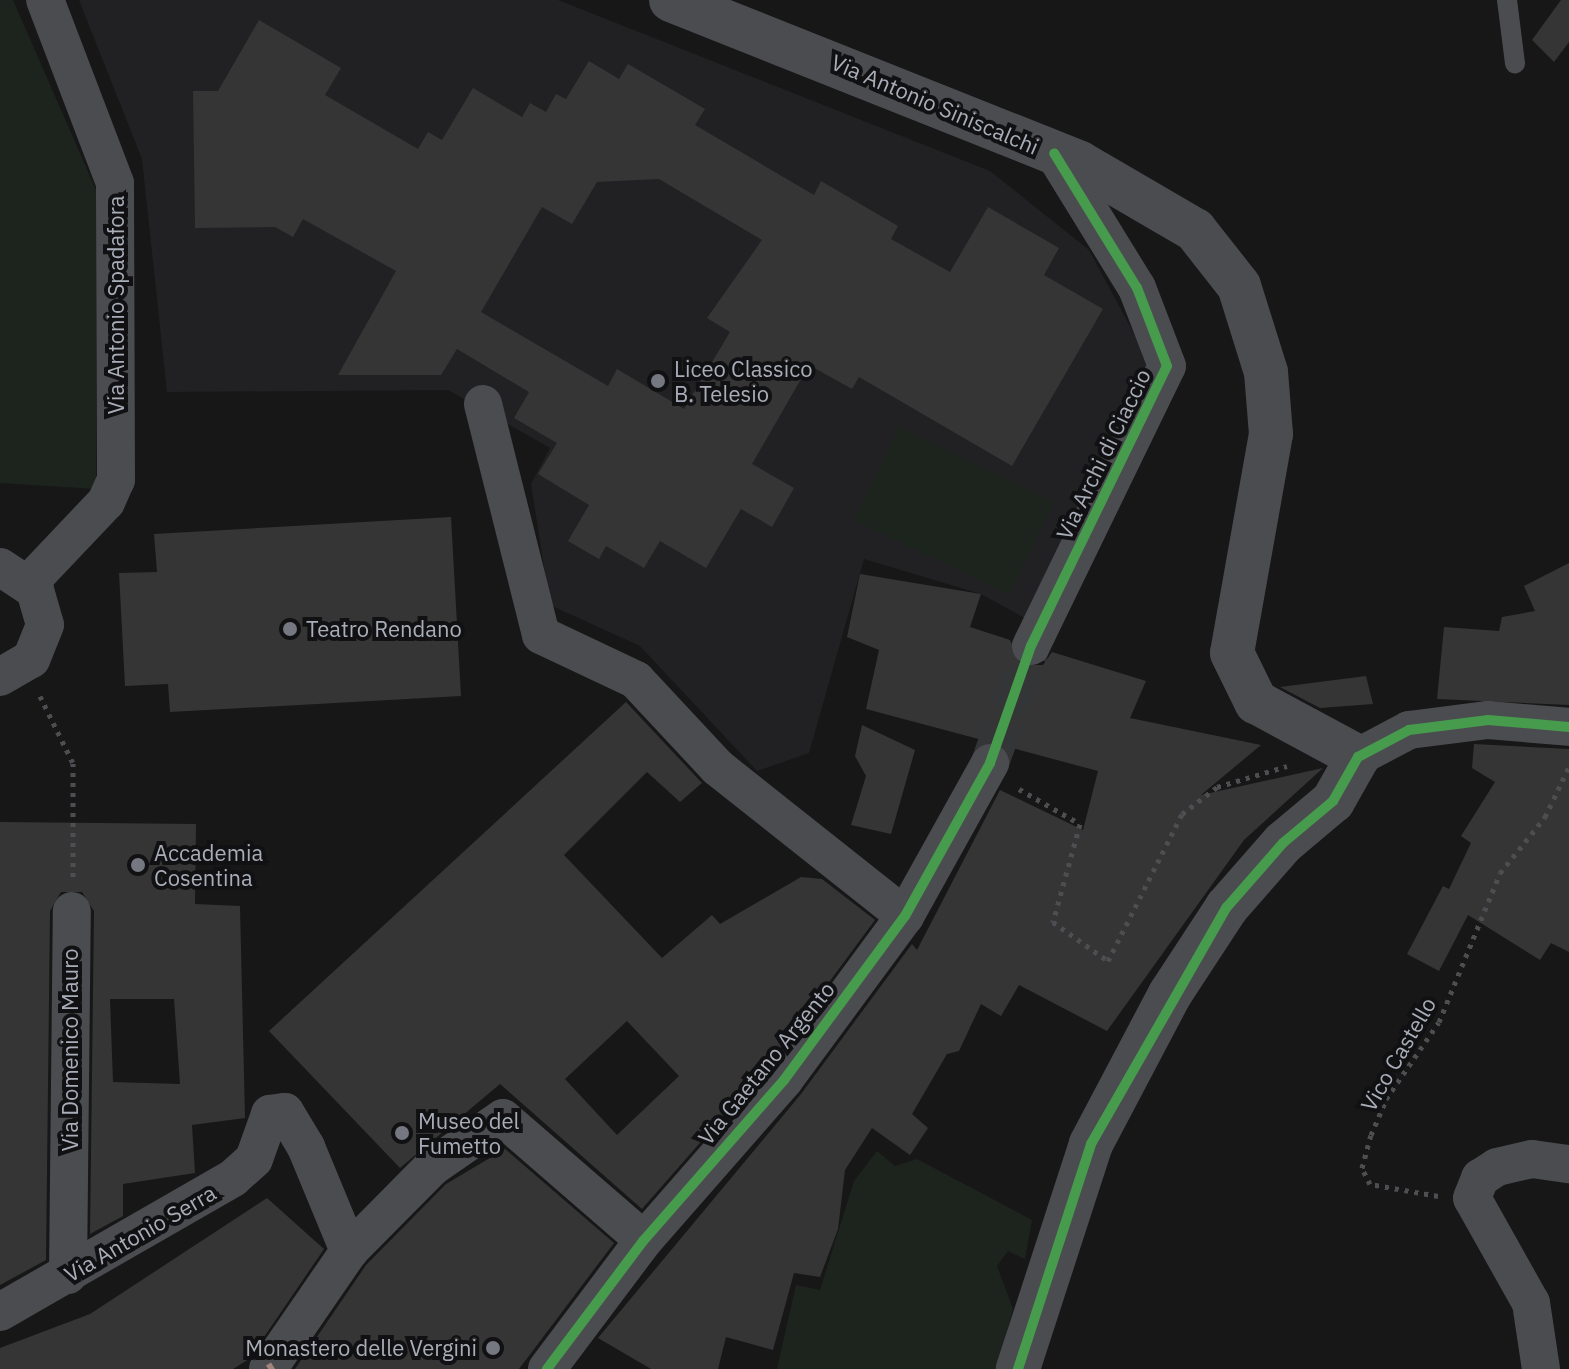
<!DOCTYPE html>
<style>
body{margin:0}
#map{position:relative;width:1569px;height:1369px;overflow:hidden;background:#171717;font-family:"IBM Plex Sans",sans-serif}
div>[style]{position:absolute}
.built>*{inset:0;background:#212123}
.green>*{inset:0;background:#1d241e;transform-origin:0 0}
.building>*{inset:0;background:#353536}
.minor-tunnel>*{height:38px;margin-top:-19px;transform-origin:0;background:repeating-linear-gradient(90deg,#343537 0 38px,transparent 0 57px)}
.path>*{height:5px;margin-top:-2.5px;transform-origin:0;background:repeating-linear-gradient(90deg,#4d4e52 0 4px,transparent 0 10px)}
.service>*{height:20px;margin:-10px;padding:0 10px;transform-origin:10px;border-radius:10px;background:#4b4c50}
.minor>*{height:38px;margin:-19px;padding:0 19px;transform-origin:19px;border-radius:19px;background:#4b4c50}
.tertiary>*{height:44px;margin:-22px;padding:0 22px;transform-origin:22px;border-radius:22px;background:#4b4c50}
.quiet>*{height:8px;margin-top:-4px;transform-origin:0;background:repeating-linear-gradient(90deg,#a18479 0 16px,transparent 0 24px)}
.cycleway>*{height:10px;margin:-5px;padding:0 5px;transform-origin:5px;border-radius:5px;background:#469c4c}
.dots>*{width:22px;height:22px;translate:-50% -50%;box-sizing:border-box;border:4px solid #111113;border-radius:50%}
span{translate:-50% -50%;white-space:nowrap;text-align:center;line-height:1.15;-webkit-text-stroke:8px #111113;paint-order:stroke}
.street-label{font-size:22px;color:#a8adb8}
.poi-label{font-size:22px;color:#a8adb8}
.left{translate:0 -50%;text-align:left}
.right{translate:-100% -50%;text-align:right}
</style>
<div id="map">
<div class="built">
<i style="clip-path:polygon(79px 0,558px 0,990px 171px,1089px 250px,1155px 373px,1034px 623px,981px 594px,864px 559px,809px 753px,757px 771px,640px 646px,550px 605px,531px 484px,550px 448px,448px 390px,167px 392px,142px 159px)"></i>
</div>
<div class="green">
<i style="clip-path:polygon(0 0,13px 0,96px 190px,96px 489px,0 483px)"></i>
<i style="left:899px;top:427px;width:172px;height:103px;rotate:26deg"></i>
<i style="clip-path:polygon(877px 1151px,895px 1166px,917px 1159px,1032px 1220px,1025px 1259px,1008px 1251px,997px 1266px,1013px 1309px,997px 1369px,777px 1369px,796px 1285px,820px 1290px,854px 1181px)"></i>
</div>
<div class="building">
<i style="clip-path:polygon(1561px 0,1569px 0,1569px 42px,1554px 62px,1532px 40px)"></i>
<i style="clip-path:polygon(evenodd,259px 20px,341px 68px,325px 95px,418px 149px,428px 132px,442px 140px,473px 88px,522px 117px,530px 103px,546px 112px,556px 94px,566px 99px,589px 61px,619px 79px,628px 64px,705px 109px,695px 125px,814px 195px,821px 181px,898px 226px,891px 239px,950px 272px,988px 207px,1059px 248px,1044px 275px,1103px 309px,1012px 466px,859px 377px,852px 389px,809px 365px,752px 464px,794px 488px,772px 527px,741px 509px,706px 568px,660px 541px,644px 568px,606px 546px,599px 559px,568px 541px,589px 505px,538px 474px,557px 443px,514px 418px,529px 392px,457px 349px,441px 375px,338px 375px,396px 271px,303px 219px,293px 237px,275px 227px,195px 228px,193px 91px,218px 91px,259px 20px,659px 179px,762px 240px,707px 318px,730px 332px,684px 409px,617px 369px,608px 386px,481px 312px,542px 207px,572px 224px,597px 182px,659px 179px)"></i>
<i style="clip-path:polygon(451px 517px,461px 696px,170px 712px,168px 684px,125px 686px,119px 573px,157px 572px,154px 534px)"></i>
<i style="clip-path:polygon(1569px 563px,1569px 705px,1437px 699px,1444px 627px,1499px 631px,1502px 617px,1535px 611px,1524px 586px)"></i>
<i style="clip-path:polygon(860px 574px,981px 594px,970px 627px,1010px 640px,1021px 665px,1043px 665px,1052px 652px,1146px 681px,1130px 718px,1261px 745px,1201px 795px,1323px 768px,1244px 840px,1107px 1031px,1019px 985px,1001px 1016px,981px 1004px,959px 1051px,947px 1054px,912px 1114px,928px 1128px,910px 1155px,872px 1128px,845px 1170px,838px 1229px,820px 1277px,794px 1273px,773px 1350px,726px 1337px,718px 1369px,651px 1369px,598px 1338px,801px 1094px,912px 944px,917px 950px,1000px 790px,1083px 830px,1098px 771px,866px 709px,879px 650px,847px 637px)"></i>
<i style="clip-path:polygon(1366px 676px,1373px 704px,1320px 708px,1280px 687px)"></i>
<i style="clip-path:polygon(evenodd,626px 702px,702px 783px,680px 802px,647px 772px,564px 855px,662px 958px,712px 915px,720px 924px,801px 877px,822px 879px,875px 920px,767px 1066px,642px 1209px,500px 1084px,400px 1168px,269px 1031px,626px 702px,627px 1021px,679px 1076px,617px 1135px,565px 1079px,627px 1021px)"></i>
<i style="clip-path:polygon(862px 725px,915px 750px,891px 834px,851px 825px,866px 776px,855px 756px)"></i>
<i style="clip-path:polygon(1474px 744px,1569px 749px,1569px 952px,1551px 943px,1540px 960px,1468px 915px,1439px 971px,1407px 954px,1443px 886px,1449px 889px,1471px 843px,1461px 836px,1495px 782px,1472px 768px)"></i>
<i style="clip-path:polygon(evenodd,0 822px,196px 824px,195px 904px,240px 906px,245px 1118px,192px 1125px,195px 1173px,123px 1184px,123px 1216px,90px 1234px,94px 911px,82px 892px,61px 892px,50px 911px,46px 1260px,0 1285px,0 822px,110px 999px,174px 999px,180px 1084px,113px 1082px,110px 999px)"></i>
<i style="clip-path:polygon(505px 1149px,614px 1243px,519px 1369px,295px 1369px,366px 1265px,446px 1184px)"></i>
<i style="clip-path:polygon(267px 1198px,324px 1249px,249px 1359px,233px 1369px,0 1369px,0 1348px,90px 1314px)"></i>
</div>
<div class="minor-tunnel">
<i style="left:990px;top:763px;width:124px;rotate:-70.7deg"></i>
</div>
<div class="path">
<i style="left:40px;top:696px;width:75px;rotate:63.8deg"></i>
<i style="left:73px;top:763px;width:115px;rotate:90deg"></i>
<i style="left:1019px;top:789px;width:70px;rotate:29.8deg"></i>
<i style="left:1080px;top:824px;width:102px;rotate:105.4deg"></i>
<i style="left:1053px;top:922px;width:67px;rotate:35.3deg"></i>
<i style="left:1108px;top:961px;width:165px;rotate:-63.3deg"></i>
<i style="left:1182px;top:814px;width:44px;rotate:-37.6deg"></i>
<i style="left:1217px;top:787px;width:73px;rotate:-16.7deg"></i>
<i style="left:1438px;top:1196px;width:69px;rotate:-170deg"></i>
<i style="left:1370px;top:1184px;width:18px;rotate:-117deg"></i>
<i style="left:1362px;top:1168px;width:34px;rotate:-75deg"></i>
<i style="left:1371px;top:1135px;width:39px;rotate:-67deg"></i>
<i style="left:1386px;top:1099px;width:93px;rotate:-55.5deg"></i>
<i style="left:1439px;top:1022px;width:161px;rotate:-67.7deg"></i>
<i style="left:1500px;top:873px;width:72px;rotate:-51.2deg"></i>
<i style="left:1545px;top:817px;width:55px;rotate:-64.4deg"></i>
</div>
<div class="service">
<i style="left:1507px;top:0;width:64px;rotate:82.8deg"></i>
</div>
<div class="minor">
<i style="left:483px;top:404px;width:238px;rotate:75.9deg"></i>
<i style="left:541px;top:635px;width:105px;rotate:25.3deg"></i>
<i style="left:636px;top:680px;width:119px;rotate:47deg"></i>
<i style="left:717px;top:767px;width:240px;rotate:38.4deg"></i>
<i style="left:0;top:567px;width:42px;rotate:33.3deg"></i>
<i style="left:35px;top:590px;width:36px;rotate:74deg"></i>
<i style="left:45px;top:625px;width:37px;rotate:112deg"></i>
<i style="left:31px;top:659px;width:36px;rotate:150deg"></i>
<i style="left:29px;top:583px;width:112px;rotate:-46.5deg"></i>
<i style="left:106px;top:502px;width:24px;rotate:-66deg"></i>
<i style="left:116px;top:480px;width:297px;rotate:-90.2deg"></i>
<i style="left:115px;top:183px;width:196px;rotate:-110.9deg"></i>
<i style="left:1031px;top:646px;width:311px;rotate:-64.1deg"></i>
<i style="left:1167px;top:366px;width:84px;rotate:-111deg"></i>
<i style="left:1137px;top:288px;width:158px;rotate:-121.6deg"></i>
<i style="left:1358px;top:757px;width:58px;rotate:-27.9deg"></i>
<i style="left:1409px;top:730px;width:80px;rotate:-7.2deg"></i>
<i style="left:1488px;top:720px;width:81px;rotate:4.9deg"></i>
<i style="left:68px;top:1275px;width:364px;rotate:-89.4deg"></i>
<i style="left:0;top:1312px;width:269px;rotate:-29.9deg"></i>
<i style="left:233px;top:1178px;width:28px;rotate:-42deg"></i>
<i style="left:254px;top:1159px;width:48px;rotate:-70.4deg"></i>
<i style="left:270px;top:1114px;width:15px;rotate:-8deg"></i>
<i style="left:285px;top:1112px;width:41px;rotate:59deg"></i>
<i style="left:306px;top:1147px;width:113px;rotate:67.5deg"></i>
<i style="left:268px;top:1369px;width:143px;rotate:-55.5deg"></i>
<i style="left:349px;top:1251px;width:118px;rotate:-45.3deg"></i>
<i style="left:432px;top:1167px;width:86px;rotate:-34.6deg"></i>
<i style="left:503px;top:1118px;width:186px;rotate:40.9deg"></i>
<i style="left:547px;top:1369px;width:161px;rotate:-53.1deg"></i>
<i style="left:644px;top:1240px;width:213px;rotate:-48.8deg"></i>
<i style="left:784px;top:1080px;width:204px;rotate:-53.6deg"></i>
<i style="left:905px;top:916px;width:175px;rotate:-60.9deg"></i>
<i style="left:1541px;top:1369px;width:67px;rotate:-98.6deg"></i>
<i style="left:1531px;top:1303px;width:120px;rotate:-119.3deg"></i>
<i style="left:1472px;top:1198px;width:22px;rotate:-68deg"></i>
<i style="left:1480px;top:1178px;width:20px;rotate:-33deg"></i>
<i style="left:1497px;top:1167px;width:36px;rotate:-13deg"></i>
<i style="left:1532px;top:1159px;width:37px;rotate:8deg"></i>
</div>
<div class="tertiary">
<i style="left:671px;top:0;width:440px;rotate:21.7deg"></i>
<i style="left:1080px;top:163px;width:133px;rotate:30.2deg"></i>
<i style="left:1195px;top:230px;width:71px;rotate:51.8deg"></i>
<i style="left:1239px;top:286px;width:90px;rotate:72.6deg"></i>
<i style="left:1266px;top:372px;width:62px;rotate:85.4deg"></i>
<i style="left:1271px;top:434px;width:222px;rotate:100.1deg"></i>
<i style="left:1232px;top:653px;width:55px;rotate:63.9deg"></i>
<i style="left:1256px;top:702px;width:116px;rotate:28.3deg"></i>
<i style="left:1358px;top:757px;width:51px;rotate:119.6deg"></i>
<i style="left:1333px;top:801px;width:65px;rotate:140deg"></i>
<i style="left:1283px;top:843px;width:85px;rotate:131.2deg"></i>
<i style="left:1227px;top:907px;width:104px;rotate:123.2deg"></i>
<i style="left:1170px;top:994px;width:170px;rotate:117.8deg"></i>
<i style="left:1091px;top:1144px;width:237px;rotate:108deg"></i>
</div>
<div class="quiet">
<i style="left:268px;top:1369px;width:6px;rotate:-31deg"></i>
</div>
<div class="cycleway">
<i style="left:547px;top:1369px;width:161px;rotate:-53.1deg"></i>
<i style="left:644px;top:1240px;width:213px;rotate:-48.8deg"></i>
<i style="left:784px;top:1080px;width:204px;rotate:-53.6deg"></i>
<i style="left:905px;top:916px;width:175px;rotate:-60.9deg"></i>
<i style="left:990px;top:763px;width:124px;rotate:-70.7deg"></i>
<i style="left:1031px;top:646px;width:311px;rotate:-64.1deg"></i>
<i style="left:1167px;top:366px;width:84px;rotate:-111deg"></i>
<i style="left:1137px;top:288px;width:158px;rotate:-121.6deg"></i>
<i style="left:1018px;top:1369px;width:237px;rotate:-72deg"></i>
<i style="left:1091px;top:1144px;width:273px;rotate:-60.2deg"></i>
<i style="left:1227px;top:907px;width:85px;rotate:-48.8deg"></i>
<i style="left:1283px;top:843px;width:65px;rotate:-40deg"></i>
<i style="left:1333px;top:801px;width:51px;rotate:-60.4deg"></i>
<i style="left:1358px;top:757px;width:58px;rotate:-27.9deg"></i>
<i style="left:1409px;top:730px;width:80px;rotate:-7.2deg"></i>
<i style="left:1488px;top:720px;width:81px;rotate:4.9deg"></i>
</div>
<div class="dots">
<i style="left:658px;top:381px;background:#757880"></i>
<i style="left:290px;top:629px;background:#757880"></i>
<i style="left:138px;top:865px;background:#757880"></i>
<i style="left:402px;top:1133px;background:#757880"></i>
<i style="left:493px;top:1348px;background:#757880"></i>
</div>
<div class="street-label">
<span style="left:935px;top:104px;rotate:23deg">Via Antonio Siniscalchi</span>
<span style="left:116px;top:305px;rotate:-90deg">Via Antonio Spadafora</span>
<span style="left:1103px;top:454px;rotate:-64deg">Via Archi di Ciaccio</span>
<span style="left:70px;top:1050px;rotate:-90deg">Via Domenico Mauro</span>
<span style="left:1398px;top:1054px;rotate:-60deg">Vico Castello</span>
<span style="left:766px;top:1063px;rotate:-51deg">Via Gaetano Argento</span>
<span style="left:140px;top:1233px;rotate:-30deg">Via Antonio Serra</span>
</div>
<div class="poi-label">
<span class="left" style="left:674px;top:381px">Liceo Classico<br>B. Telesio</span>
<span class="left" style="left:306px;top:629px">Teatro Rendano</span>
<span class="left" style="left:154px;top:865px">Accademia<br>Cosentina</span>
<span class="left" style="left:418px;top:1133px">Museo del<br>Fumetto</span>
<span class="right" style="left:477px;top:1348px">Monastero delle Vergini</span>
</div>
</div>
